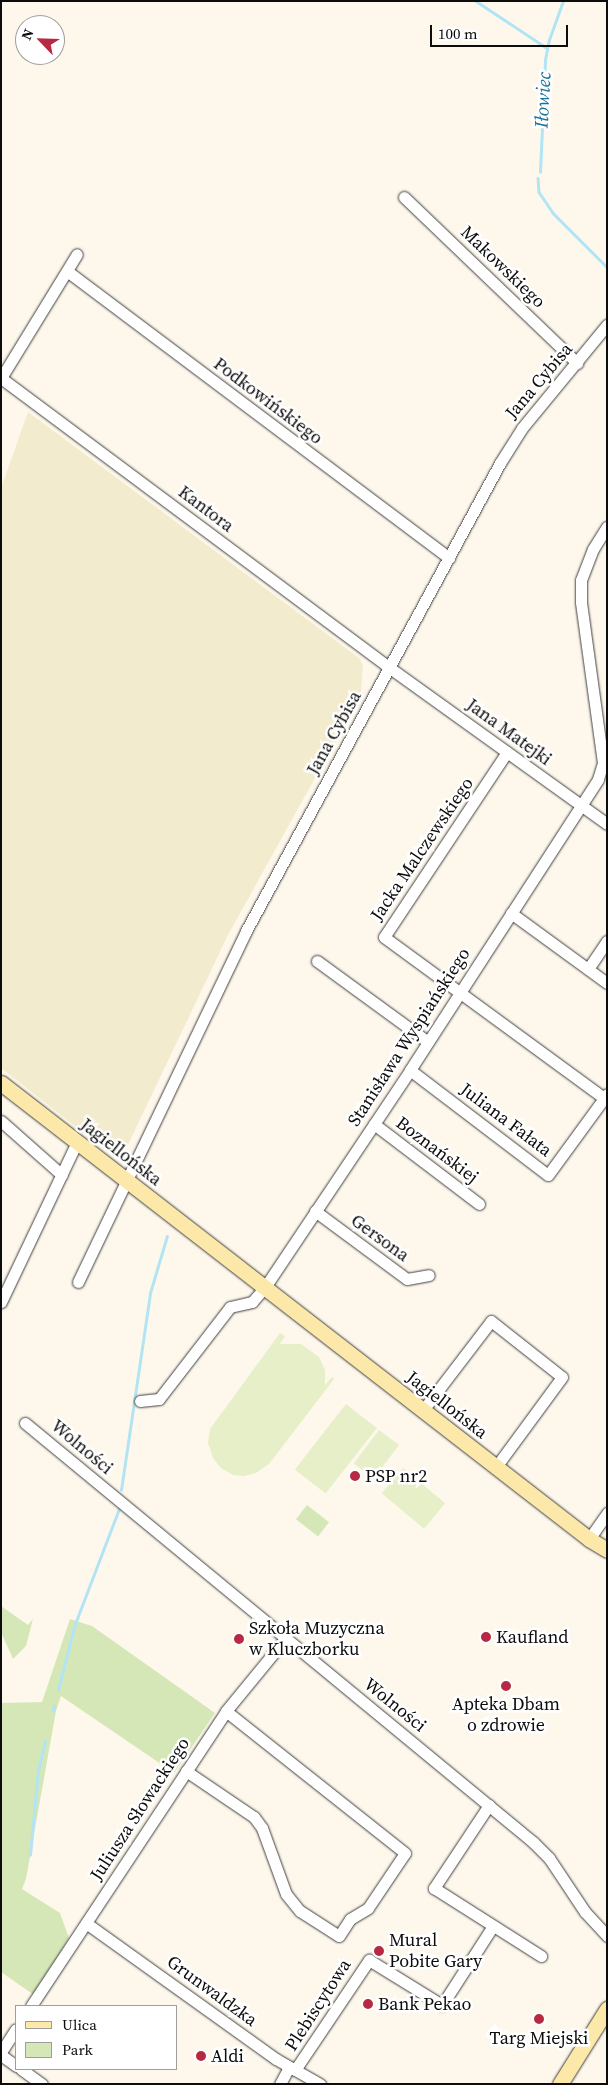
<!DOCTYPE html>
<meta charset="utf-8">
<style>
body{margin:0}
#map{position:relative;width:608px;height:2085px;overflow:hidden;background:#fef8ec;font-family:"Source Serif 4",serif}
div>[style]{position:absolute}
.farmland>*{inset:0;background:#f3ebcd}
.green>*{inset:0;background:#d6e7b7;transform-origin:0 0}
.pitch>*{inset:0;background:#e6efc8;transform-origin:0 0}
.stream>*{height:2.5px;margin:-1.25px;padding:0 1.25px;transform-origin:1.25px;border-radius:1.25px;background:#b2e4f4}
.roads{filter:drop-shadow(0 0 1px #3f3f3f) drop-shadow(0 0 1px #3f3f3f)}
.street>*{height:11px;margin:-5.5px;padding:0 5.5px;transform-origin:5.5px;border-radius:5.5px;background:#fff}
.secondary>*{height:15px;margin:-7.5px;padding:0 7.5px;transform-origin:7.5px;border-radius:7.5px;background:#fce8a9}
.dots>*{width:14px;height:14px;translate:-50% -50%;box-sizing:border-box;border:2px solid #fff;border-radius:50%}
span{translate:-50% -50%;white-space:nowrap;text-align:center;line-height:1.15;-webkit-text-stroke:5px #fff;paint-order:stroke}
.street-label{font-size:18px;color:#0c0c0c}
.poi-label{font-size:18px;color:#0c0c0c}
.left{translate:0 -50%;text-align:left}
.water-label{font-size:19px;color:#1a7399;font-style:italic}
.frame{position:absolute;inset:0;border:2px solid #0c0c0c;pointer-events:none}
.legend{position:absolute;left:15px;top:2005px;width:162px;height:65px;box-sizing:border-box;background:#fff;border:1px solid #9e9e9e;margin:0;padding:6px 9px;list-style:none;font-size:15px;color:#0c0c0c}
.legend li{display:flex;align-items:center;gap:10px;height:25px}
.legend b{width:25px;border:1px solid #9e9e9e}
.north{position:absolute;left:15px;top:15px;width:50px;height:50px;box-sizing:border-box;background:#fff;border:1px solid #9e9e9e;border-radius:50%;rotate:294deg;font-size:14px;font-weight:700;line-height:20px;text-align:center;color:#0c0c0c}
.north::after{content:'';display:block;margin:auto;width:18px;height:22px;background:#b72943;clip-path:polygon(50% 0,100% 100%,50% 72%,0 100%)}
.scale{position:absolute;left:430px;top:25px;width:138px;height:22px;box-sizing:border-box;border:2px solid #0c0c0c;border-top:0;padding-left:6px;font-size:15px;line-height:18px;white-space:nowrap;color:#0c0c0c;-webkit-text-stroke:4px #fff;paint-order:stroke}
</style>
<div id="map">
<div class="farmland">
<i style="clip-path:polygon(28px 412px,359px 658px,363px 665px,361px 691px,351px 713px,228px 935px,124px 1153px,114px 1157px,1px 1068px,1px 488px)"></i>
</div>
<div class="green">
<i style="left:307px;top:1505px;width:28px;height:18px;rotate:38deg"></i>
<i style="clip-path:polygon(1px 1606px,28px 1625px,33px 1619px,26px 1646px,13px 1659px,1px 1632px)"></i>
<i style="clip-path:polygon(70px 1619px,92px 1626px,215px 1713px,174px 1773px,61px 1696px,56px 1711px,26px 1879px,22px 1889px,60px 1913px,69px 1938px,34px 1995px,1px 1972px,1px 1703px,42px 1702px)"></i>
</div>
<div class="pitch">
<i style="clip-path:polygon(280px 1333px,285px 1336px,280px 1344px,301px 1344px,319px 1357px,325px 1370px,325px 1385px,332px 1377px,334px 1379px,269px 1464px,256px 1473px,244px 1476px,233px 1475px,221px 1468px,213px 1458px,208px 1443px,210px 1429px)"></i>
<i style="left:346px;top:1404px;width:39px;height:83px;rotate:38deg"></i>
<i style="left:379px;top:1430px;width:25px;height:42px;rotate:37deg"></i>
<i style="left:403px;top:1468px;width:55px;height:33px;rotate:40deg"></i>
</div>
<div class="stream">
<i style="left:476px;top:1px;width:85px;rotate:33.5deg"></i>
<i style="left:540px;top:172px;width:112px;rotate:-87.4deg"></i>
<i style="left:545px;top:60px;width:20px;rotate:-79deg"></i>
<i style="left:549px;top:40px;width:41px;rotate:-70.3deg"></i>
<i style="left:538px;top:178px;width:14px;rotate:86deg"></i>
<i style="left:539px;top:192px;width:25px;rotate:56deg"></i>
<i style="left:553px;top:213px;width:76px;rotate:45deg"></i>
<i style="left:121px;top:1490px;width:199px;rotate:-81.6deg"></i>
<i style="left:150px;top:1293px;width:59px;rotate:-73.4deg"></i>
<i style="left:58px;top:1690px;width:68px;rotate:-75.6deg"></i>
<i style="left:75px;top:1624px;width:123px;rotate:-69.1deg"></i>
<i style="left:53px;top:1711px;width:5px;rotate:-79deg"></i>
<i style="left:30px;top:1855px;width:85px;rotate:-84.6deg"></i>
<i style="left:38px;top:1770px;width:29px;rotate:-76deg"></i>
</div>
<div class="roads">
<div class="street">
<i style="left:404px;top:197px;width:240px;rotate:43.8deg"></i>
<i style="left:67px;top:271px;width:478px;rotate:36.9deg"></i>
<i style="left:1px;top:378px;width:485px;rotate:36.7deg"></i>
<i style="left:390px;top:668px;width:267px;rotate:35.7deg"></i>
<i style="left:1px;top:378px;width:145px;rotate:-58.5deg"></i>
<i style="left:507px;top:752px;width:222px;rotate:123.6deg"></i>
<i style="left:384px;top:937px;width:273px;rotate:36.2deg"></i>
<i style="left:511px;top:913px;width:119px;rotate:36.1deg"></i>
<i style="left:317px;top:961px;width:137px;rotate:36.1deg"></i>
<i style="left:588px;top:969px;width:34px;rotate:-56deg"></i>
<i style="left:410px;top:1070px;width:173px;rotate:37.3deg"></i>
<i style="left:548px;top:1175px;width:100px;rotate:-53.9deg"></i>
<i style="left:1px;top:1121px;width:81px;rotate:41.5deg"></i>
<i style="left:374px;top:1124px;width:132px;rotate:37.3deg"></i>
<i style="left:315px;top:1211px;width:114px;rotate:36.5deg"></i>
<i style="left:407px;top:1279px;width:22px;rotate:-10deg"></i>
<i style="left:78px;top:1282px;width:389px;rotate:-64.4deg"></i>
<i style="left:246px;top:931px;width:532px;rotate:-61.51deg"></i>
<i style="left:500px;top:463px;width:41px;rotate:-57.8deg"></i>
<i style="left:522px;top:428px;width:134px;rotate:-50.5deg"></i>
<i style="left:1px;top:1302px;width:177px;rotate:-64.6deg"></i>
<i style="left:140px;top:1401px;width:19px;rotate:-6deg"></i>
<i style="left:159px;top:1399px;width:116px;rotate:-52.3deg"></i>
<i style="left:230px;top:1307px;width:23px;rotate:-13deg"></i>
<i style="left:252px;top:1302px;width:20px;rotate:-49deg"></i>
<i style="left:265px;top:1287px;width:261px;rotate:-56.2deg"></i>
<i style="left:410px;top:1070px;width:346px;rotate:-57.1deg"></i>
<i style="left:598px;top:779px;width:17px;rotate:-73deg"></i>
<i style="left:603px;top:763px;width:162px;rotate:-97.8deg"></i>
<i style="left:581px;top:602px;width:22px;rotate:-90deg"></i>
<i style="left:581px;top:580px;width:33px;rotate:-69deg"></i>
<i style="left:593px;top:549px;width:26px;rotate:-58deg"></i>
<i style="left:423px;top:1410px;width:112px;rotate:-52.6deg"></i>
<i style="left:491px;top:1321px;width:90px;rotate:38.3deg"></i>
<i style="left:562px;top:1377px;width:112px;rotate:126.3deg"></i>
<i style="left:25px;top:1423px;width:659px;rotate:39.52deg"></i>
<i style="left:533px;top:1842px;width:23px;rotate:45deg"></i>
<i style="left:549px;top:1858px;width:65px;rotate:56.3deg"></i>
<i style="left:585px;top:1912px;width:33px;rotate:47deg"></i>
<i style="left:589px;top:1539px;width:32px;rotate:-55deg"></i>
<i style="left:186px;top:1771px;width:82px;rotate:34.1deg"></i>
<i style="left:254px;top:1817px;width:14px;rotate:54deg"></i>
<i style="left:262px;top:1828px;width:70px;rotate:70deg"></i>
<i style="left:286px;top:1894px;width:22px;rotate:51deg"></i>
<i style="left:300px;top:1911px;width:46px;rotate:32.7deg"></i>
<i style="left:339px;top:1936px;width:20px;rotate:-57deg"></i>
<i style="left:350px;top:1919px;width:21px;rotate:-31deg"></i>
<i style="left:368px;top:1908px;width:66px;rotate:-56.1deg"></i>
<i style="left:405px;top:1853px;width:228px;rotate:-141.6deg"></i>
<i style="left:489px;top:1805px;width:100px;rotate:123.5deg"></i>
<i style="left:434px;top:1888px;width:127px;rotate:32.4deg"></i>
<i style="left:86px;top:1923px;width:234px;rotate:35.6deg"></i>
<i style="left:276px;top:2059px;width:51px;rotate:29.6deg"></i>
<i style="left:31px;top:2006px;width:354px;rotate:-56.5deg"></i>
<i style="left:226px;top:1711px;width:94px;rotate:-50.6deg"></i>
<i style="left:1px;top:2052px;width:27px;rotate:-57deg"></i>
<i style="left:1px;top:2055px;width:19px;rotate:36deg"></i>
<i style="left:21px;top:2069px;width:26px;rotate:36deg"></i>
<i style="left:295px;top:2070px;width:133px;rotate:-56.1deg"></i>
<i style="left:369px;top:1960px;width:86px;rotate:31.7deg"></i>
<i style="left:442px;top:2005px;width:94px;rotate:-57.2deg"></i>
<i style="left:280px;top:2084px;width:19px;rotate:-62deg"></i>
</div>
<div class="secondary">
<i style="left:1px;top:1083px;width:744px;rotate:37.79deg"></i>
<i style="left:589px;top:1539px;width:21px;rotate:31deg"></i>
<i style="left:560px;top:2084px;width:89px;rotate:-57.9deg"></i>
</div>
</div>
<div class="dots">
<i style="left:355px;top:1476px;background:#b72943"></i>
<i style="left:486px;top:1637px;background:#b72943"></i>
<i style="left:239px;top:1639px;background:#b72943"></i>
<i style="left:506px;top:1686px;background:#b72943"></i>
<i style="left:379px;top:1951px;background:#b72943"></i>
<i style="left:368px;top:2004px;background:#b72943"></i>
<i style="left:539px;top:2019px;background:#b72943"></i>
<i style="left:201px;top:2056px;background:#b72943"></i>
</div>
<div class="street-label">
<span style="left:503px;top:267px;rotate:44deg">Makowskiego</span>
<span style="left:539px;top:381px;rotate:-50deg">Jana Cybisa</span>
<span style="left:268px;top:401px;rotate:37deg">Podkowińskiego</span>
<span style="left:206px;top:509px;rotate:37deg">Kantora</span>
<span style="left:509px;top:732px;rotate:36deg">Jana Matejki</span>
<span style="left:334px;top:733px;rotate:-61deg">Jana Cybisa</span>
<span style="left:422px;top:849px;rotate:-56deg">Jacka Malczewskiego</span>
<span style="left:409px;top:1037px;rotate:-57deg">Stanisława Wyspiańskiego</span>
<span style="left:506px;top:1120px;rotate:37deg">Juliana Fałata</span>
<span style="left:437px;top:1150px;rotate:37deg">Boznańskiej</span>
<span style="left:121px;top:1152px;rotate:38deg">Jagiellońska</span>
<span style="left:380px;top:1238px;rotate:36deg">Gersona</span>
<span style="left:447px;top:1405px;rotate:38deg">Jagiellońska</span>
<span style="left:82px;top:1447px;rotate:40deg">Wolności</span>
<span style="left:395px;top:1705px;rotate:39deg">Wolności</span>
<span style="left:140px;top:1809px;rotate:-57deg">Juliusza Słowackiego</span>
<span style="left:212px;top:1991px;rotate:36deg">Grunwaldzka</span>
<span style="left:318px;top:2005px;rotate:-57deg">Plebiscytowa</span>
</div>
<div class="poi-label">
<span class="left" style="left:365px;top:1476px">PSP nr2</span>
<span class="left" style="left:249px;top:1639px">Szkoła Muzyczna<br>w Kluczborku</span>
<span class="left" style="left:496px;top:1637px">Kaufland</span>
<span style="left:506px;top:1715px">Apteka Dbam<br>o zdrowie</span>
<span class="left" style="left:389px;top:1951px">Mural<br>Pobite Gary</span>
<span class="left" style="left:378px;top:2004px">Bank Pekao</span>
<span style="left:539px;top:2038px">Targ Miejski</span>
<span class="left" style="left:211px;top:2056px">Aldi</span>
</div>
<div class="water-label">
<span style="left:543px;top:100px;rotate:-87deg">Iłowiec</span>
</div>
<div class="frame"></div>
<ul class="legend">
<li><b style="height:6px;background:#fce8a9"></b>Ulica</li>
<li><b style="height:14px;background:#d6e7b7"></b>Park</li>
</ul>
<div class="north">N</div>
<div class="scale">100 m</div>
</div>
